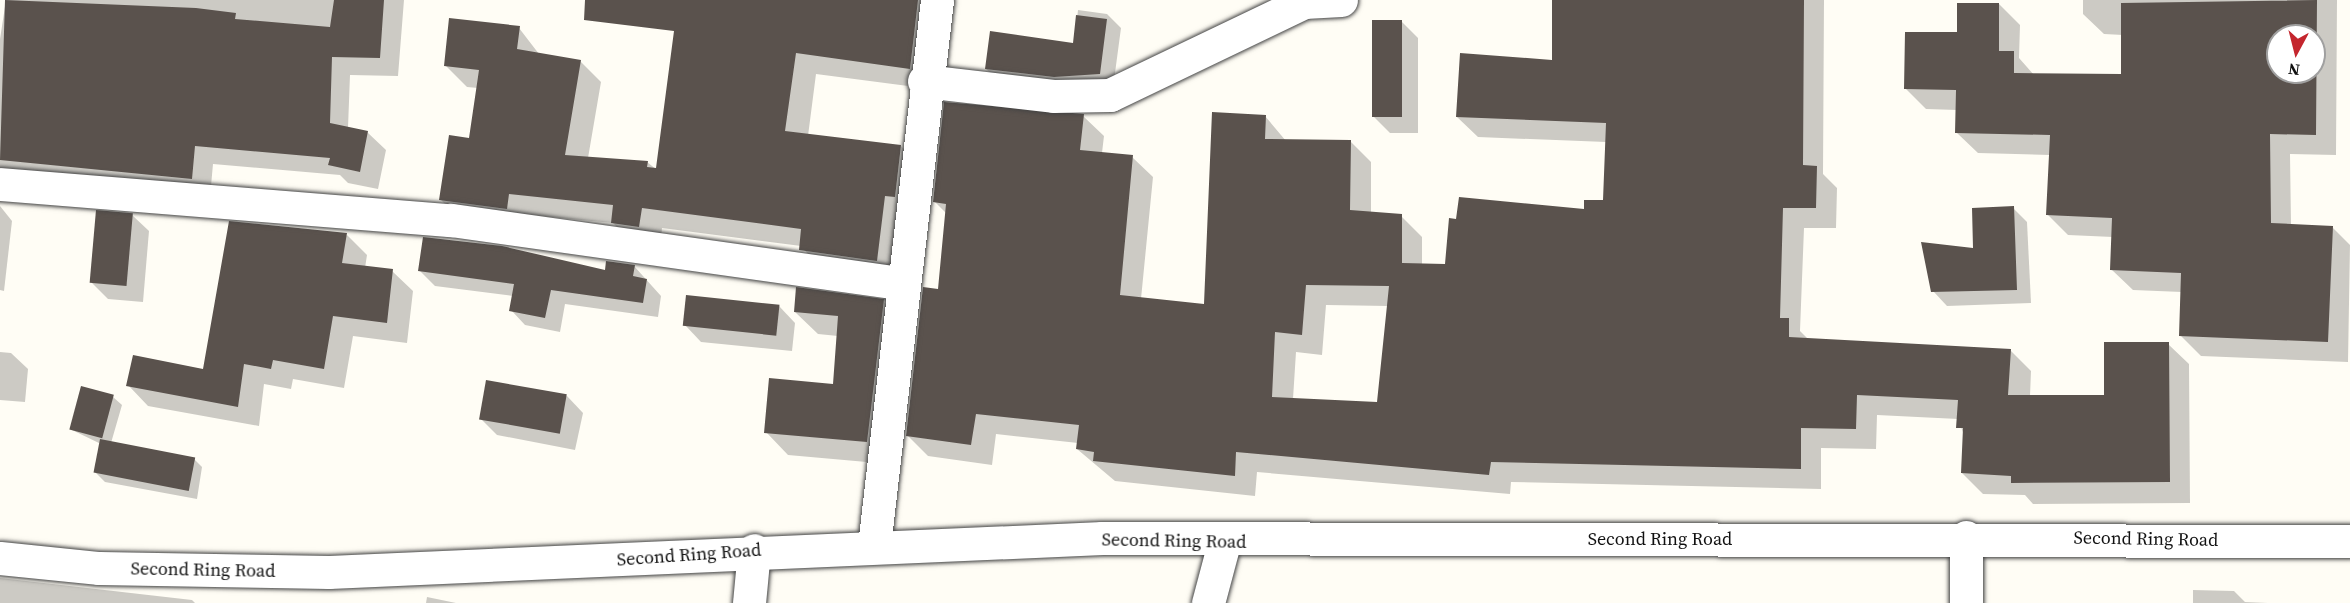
<!DOCTYPE html>
<style>
body{margin:0}
#map{position:relative;width:2350px;height:603px;overflow:hidden;background:#fffdf5;font-family:"Source Serif 4",serif}
div>[style]{position:absolute}
.shadow>*{inset:0;background:#0003}
.building>*{inset:0;background:#5a524d;transform-origin:0 0}
.roads{filter:drop-shadow(0 0 2px #444) drop-shadow(0 0 2px #444)}
.minor>*{height:33px;margin:-16.5px;padding:0 16.5px;transform-origin:16.5px;border-radius:16.5px;background:#fff}
span{translate:-50% -50%;white-space:nowrap;text-align:center;line-height:1.15;-webkit-text-stroke:6px #fff;paint-order:stroke}
.street-label{font-size:18px;color:#111}
.north{position:absolute;left:2266px;top:24px;width:60px;height:60px;box-sizing:border-box;background:#fff;border:2px solid #a0a0a0;border-radius:50%;rotate:187deg;font-size:16px;font-weight:700;line-height:24px;text-align:center;color:#111}
.north::after{content:'';display:block;margin:auto;width:21px;height:27px;background:#c4262e;clip-path:polygon(50% 0,100% 100%,50% 72%,0 100%)}
</style>
<div id="map">
<div class="shadow">
<i style="clip-path:polygon(6px 0,404px 0,398px 76px,350px 75px,348px 128px,367px 132px,386px 150px,378px 189px,348px 183px,340px 175px,213px 164px,210px 197px,0 200px,0 39px)"></i>
<i style="clip-path:polygon(680px 0,951px 0,931px 89px,816px 74px,808px 136px,901px 146px,922px 167px,898px 281px,822px 270px,801px 246px,662px 228px,660px 248px,634px 244px,613px 223px,529px 215px,462px 221px,441px 200px,470px 140px,478px 88px,467px 87px,446px 66px,519px 28px,539px 54px,580px 61px,601px 82px,588px 158px,647px 162px,657px 170px)"></i>
<i style="clip-path:polygon(evenodd,1553px 0,1824px 0,1823px 174px,1837px 188px,1836px 228px,1804px 228px,1800px 331px,1808px 339px,2010px 350px,2031px 371px,2030px 396px,2106px 396px,2168px 344px,2189px 364px,2190px 503px,2033px 504px,2025px 495px,1983px 494px,1962px 473px,1964px 435px,1958px 419px,1877px 415px,1876px 449px,1821px 448px,1821px 489px,1511px 482px,1510px 494px,1257px 472px,1255px 496px,1115px 481px,1077px 449px,1078px 443px,996px 434px,992px 465px,928px 456px,907px 435px,939px 290px,947px 214px,934px 201px,1083px 116px,1104px 136px,1102px 153px,1132px 157px,1153px 177px,1141px 299px,1205px 306px,1265px 116px,1286px 141px,1350px 141px,1371px 162px,1371px 213px,1401px 216px,1422px 237px,1422px 265px,1447px 266px,1604px 202px,1606px 142px,1478px 137px,1457px 117px,1554px 62px,1553px 0,1326px 305px,1388px 306px,1378px 403px,1293px 399px,1296px 352px,1322px 355px,1326px 305px)"></i>
<i style="clip-path:polygon(evenodd,2083px 0,2337px 0,2336px 155px,2290px 154px,2291px 225px,2332px 227px,2350px 245px,2348px 362px,2201px 356px,2180px 335px,2182px 292px,2133px 290px,2112px 270px,2113px 237px,2068px 235px,2047px 214px,2050px 155px,1978px 153px,1957px 133px,1957px 110px,1926px 109px,1905px 88px,1958px 33px,1999px 4px,2020px 25px,2019px 58px,2034px 75px,2123px 76px,2123px 35px,2104px 34px,2083px 14px,2083px 0,2278px 36px,2314px 36px,2314px 72px,2278px 72px,2278px 36px)"></i>
<i style="clip-path:polygon(1078px 10px,1107px 14px,1121px 28px,1113px 88px,1000px 82px,986px 69px,1074px 45px)"></i>
<i style="clip-path:polygon(1401px 21px,1418px 38px,1418px 133px,1390px 133px,1373px 116px)"></i>
<i style="clip-path:polygon(0 206px,12px 221px,4px 291px,0 290px)"></i>
<i style="clip-path:polygon(2013px 208px,2027px 222px,2031px 303px,1947px 306px,1933px 291px)"></i>
<i style="clip-path:polygon(132px 215px,149px 231px,143px 302px,108px 299px,92px 283px)"></i>
<i style="clip-path:polygon(347px 235px,367px 255px,365px 268px,392px 271px,413px 291px,407px 343px,353px 336px,344px 388px,293px 379px,291px 389px,264px 384px,259px 426px,148px 406px,128px 385px,204px 370px)"></i>
<i style="clip-path:polygon(634px 266px,661px 296px,658px 317px,565px 304px,560px 332px,525px 325px,511px 310px,513px 296px,435px 286px,420px 271px,606px 272px)"></i>
<i style="clip-path:polygon(883px 301px,905px 323px,889px 464px,788px 455px,766px 432px,834px 386px,838px 336px,818px 334px,795px 312px)"></i>
<i style="clip-path:polygon(779px 306px,795px 323px,792px 351px,701px 342px,685px 325px)"></i>
<i style="clip-path:polygon(0 352px,11px 353px,28px 369px,25px 402px,0 400px)"></i>
<i style="clip-path:polygon(567px 396px,583px 413px,575px 450px,497px 435px,480px 418px)"></i>
<i style="clip-path:polygon(113px 397px,122px 405px,111px 443px,194px 459px,202px 467px,197px 499px,105px 482px,96px 473px,101px 444px,70px 429px)"></i>
<i style="clip-path:polygon(0 578px,192px 600px,195px 603px,0 603px)"></i>
<i style="clip-path:polygon(2193px 590px,2234px 591px,2245px 602px,2268px 603px,2193px 603px)"></i>
<i style="clip-path:polygon(427px 597px,456px 603px,426px 603px)"></i>
</div>
<div class="building">
<i style="clip-path:polygon(5px 0,196px 8px,236px 13px,235px 19px,330px 27px,334px 0,384px 0,380px 58px,332px 57px,330px 123px,368px 131px,360px 172px,328px 165px,330px 158px,195px 146px,192px 179px,0 160px)"></i>
<i style="clip-path:polygon(585px 0,918px 0,910px 69px,796px 53px,785px 131px,901px 145px,895px 197px,885px 196px,877px 261px,799px 250px,801px 229px,642px 208px,639px 227px,611px 223px,613px 205px,509px 194px,507px 209px,439px 200px,449px 135px,469px 138px,479px 70px,444px 66px,449px 18px,520px 26px,517px 49px,581px 60px,565px 155px,648px 161px,647px 167px,656px 168px,674px 31px,584px 20px)"></i>
<i style="clip-path:polygon(evenodd,1552px 0,1804px 0,1803px 165px,1817px 166px,1816px 208px,1783px 208px,1780px 318px,1789px 318px,1789px 337px,2011px 349px,2008px 395px,2104px 395px,2104px 342px,2169px 342px,2170px 482px,2011px 483px,2011px 476px,1961px 473px,1963px 428px,1956px 428px,1958px 400px,1857px 395px,1856px 429px,1801px 428px,1801px 469px,1491px 462px,1489px 475px,1236px 452px,1235px 476px,1093px 461px,1094px 452px,1076px 449px,1079px 425px,976px 414px,971px 445px,906px 436px,923px 287px,938px 289px,946px 204px,933px 202px,944px 102px,1084px 114px,1080px 150px,1133px 155px,1120px 295px,1204px 304px,1212px 112px,1266px 115px,1265px 139px,1351px 140px,1350px 210px,1402px 214px,1402px 263px,1445px 264px,1449px 218px,1456px 219px,1459px 197px,1584px 209px,1584px 200px,1603px 200px,1606px 123px,1456px 117px,1460px 53px,1552px 60px,1552px 0,1306px 285px,1389px 286px,1377px 402px,1272px 397px,1275px 332px,1302px 335px,1306px 285px)"></i>
<i style="clip-path:polygon(evenodd,2317px 0,2316px 135px,2270px 134px,2271px 223px,2333px 226px,2328px 342px,2179px 336px,2181px 273px,2110px 270px,2112px 218px,2046px 215px,2050px 135px,1955px 133px,1956px 90px,1904px 89px,1905px 32px,1957px 32px,1957px 3px,1999px 3px,1999px 51px,2014px 51px,2014px 73px,2121px 74px,2121px 3px,2317px 0,2278px 36px,2314px 36px,2314px 72px,2278px 72px,2278px 36px)"></i>
<i style="clip-path:polygon(1076px 15px,1107px 19px,1100px 74px,1054px 77px,985px 69px,990px 31px,1073px 43px)"></i>
<i style="left:1372px;top:20px;width:30px;height:97px"></i>
<i style="clip-path:polygon(2014px 206px,2017px 290px,1931px 292px,1921px 242px,1973px 248px,1972px 208px)"></i>
<i style="left:96px;top:210px;width:37px;height:73px;rotate:5deg"></i>
<i style="clip-path:polygon(229px 221px,347px 233px,342px 263px,393px 269px,387px 323px,333px 316px,324px 369px,273px 360px,271px 369px,244px 364px,238px 407px,126px 386px,133px 355px,203px 369px)"></i>
<i style="clip-path:polygon(423px 237px,502px 246px,605px 270px,606px 261px,635px 265px,633px 276px,647px 279px,643px 303px,551px 290px,545px 318px,509px 311px,514px 284px,418px 271px)"></i>
<i style="clip-path:polygon(796px 287px,884px 299px,867px 442px,764px 433px,769px 378px,833px 384px,838px 316px,794px 312px)"></i>
<i style="left:686px;top:295px;width:94px;height:31px;rotate:6deg"></i>
<i style="left:486px;top:380px;width:82px;height:40px;rotate:10deg"></i>
<i style="left:81px;top:386px;width:34px;height:45px;rotate:15deg"></i>
<i style="left:100px;top:439px;width:97px;height:34px;rotate:11deg"></i>
</div>
<div class="roads">
<div class="minor">
<i style="left:924px;top:81px;width:130px;rotate:6.6deg"></i>
<i style="left:1053px;top:96px;width:57px;rotate:-1deg"></i>
<i style="left:1110px;top:95px;width:215px;rotate:-25.6deg"></i>
<i style="left:1304px;top:2px;width:37px;rotate:-3deg"></i>
<i style="left:0;top:184px;width:452px;rotate:4.6deg"></i>
<i style="left:451px;top:220px;width:455px;rotate:8deg"></i>
<i style="left:1966px;top:537px;width:66px;rotate:90deg"></i>
<i style="left:874px;top:546px;width:550px;rotate:-83.42deg"></i>
<i style="left:0;top:558px;width:100px;rotate:5.8deg"></i>
<i style="left:99px;top:568px;width:230px;rotate:1deg"></i>
<i style="left:329px;top:572px;width:774px;rotate:-2.52deg"></i>
<i style="left:1102px;top:538px;width:1248px;rotate:0.14deg"></i>
<i style="left:749px;top:603px;width:53px;rotate:-84.6deg"></i>
<i style="left:1208px;top:603px;width:62px;rotate:-75.1deg"></i>
</div>
</div>
<div class="street-label">
<span style="left:1660px;top:539px">Second Ring Road</span>
<span style="left:2146px;top:539px;rotate:1deg">Second Ring Road</span>
<span style="left:1174px;top:541px;rotate:1deg">Second Ring Road</span>
<span style="left:689px;top:555px;rotate:-4deg">Second Ring Road</span>
<span style="left:203px;top:570px;rotate:1deg">Second Ring Road</span>
</div>
<div class="north">N</div>
</div>
